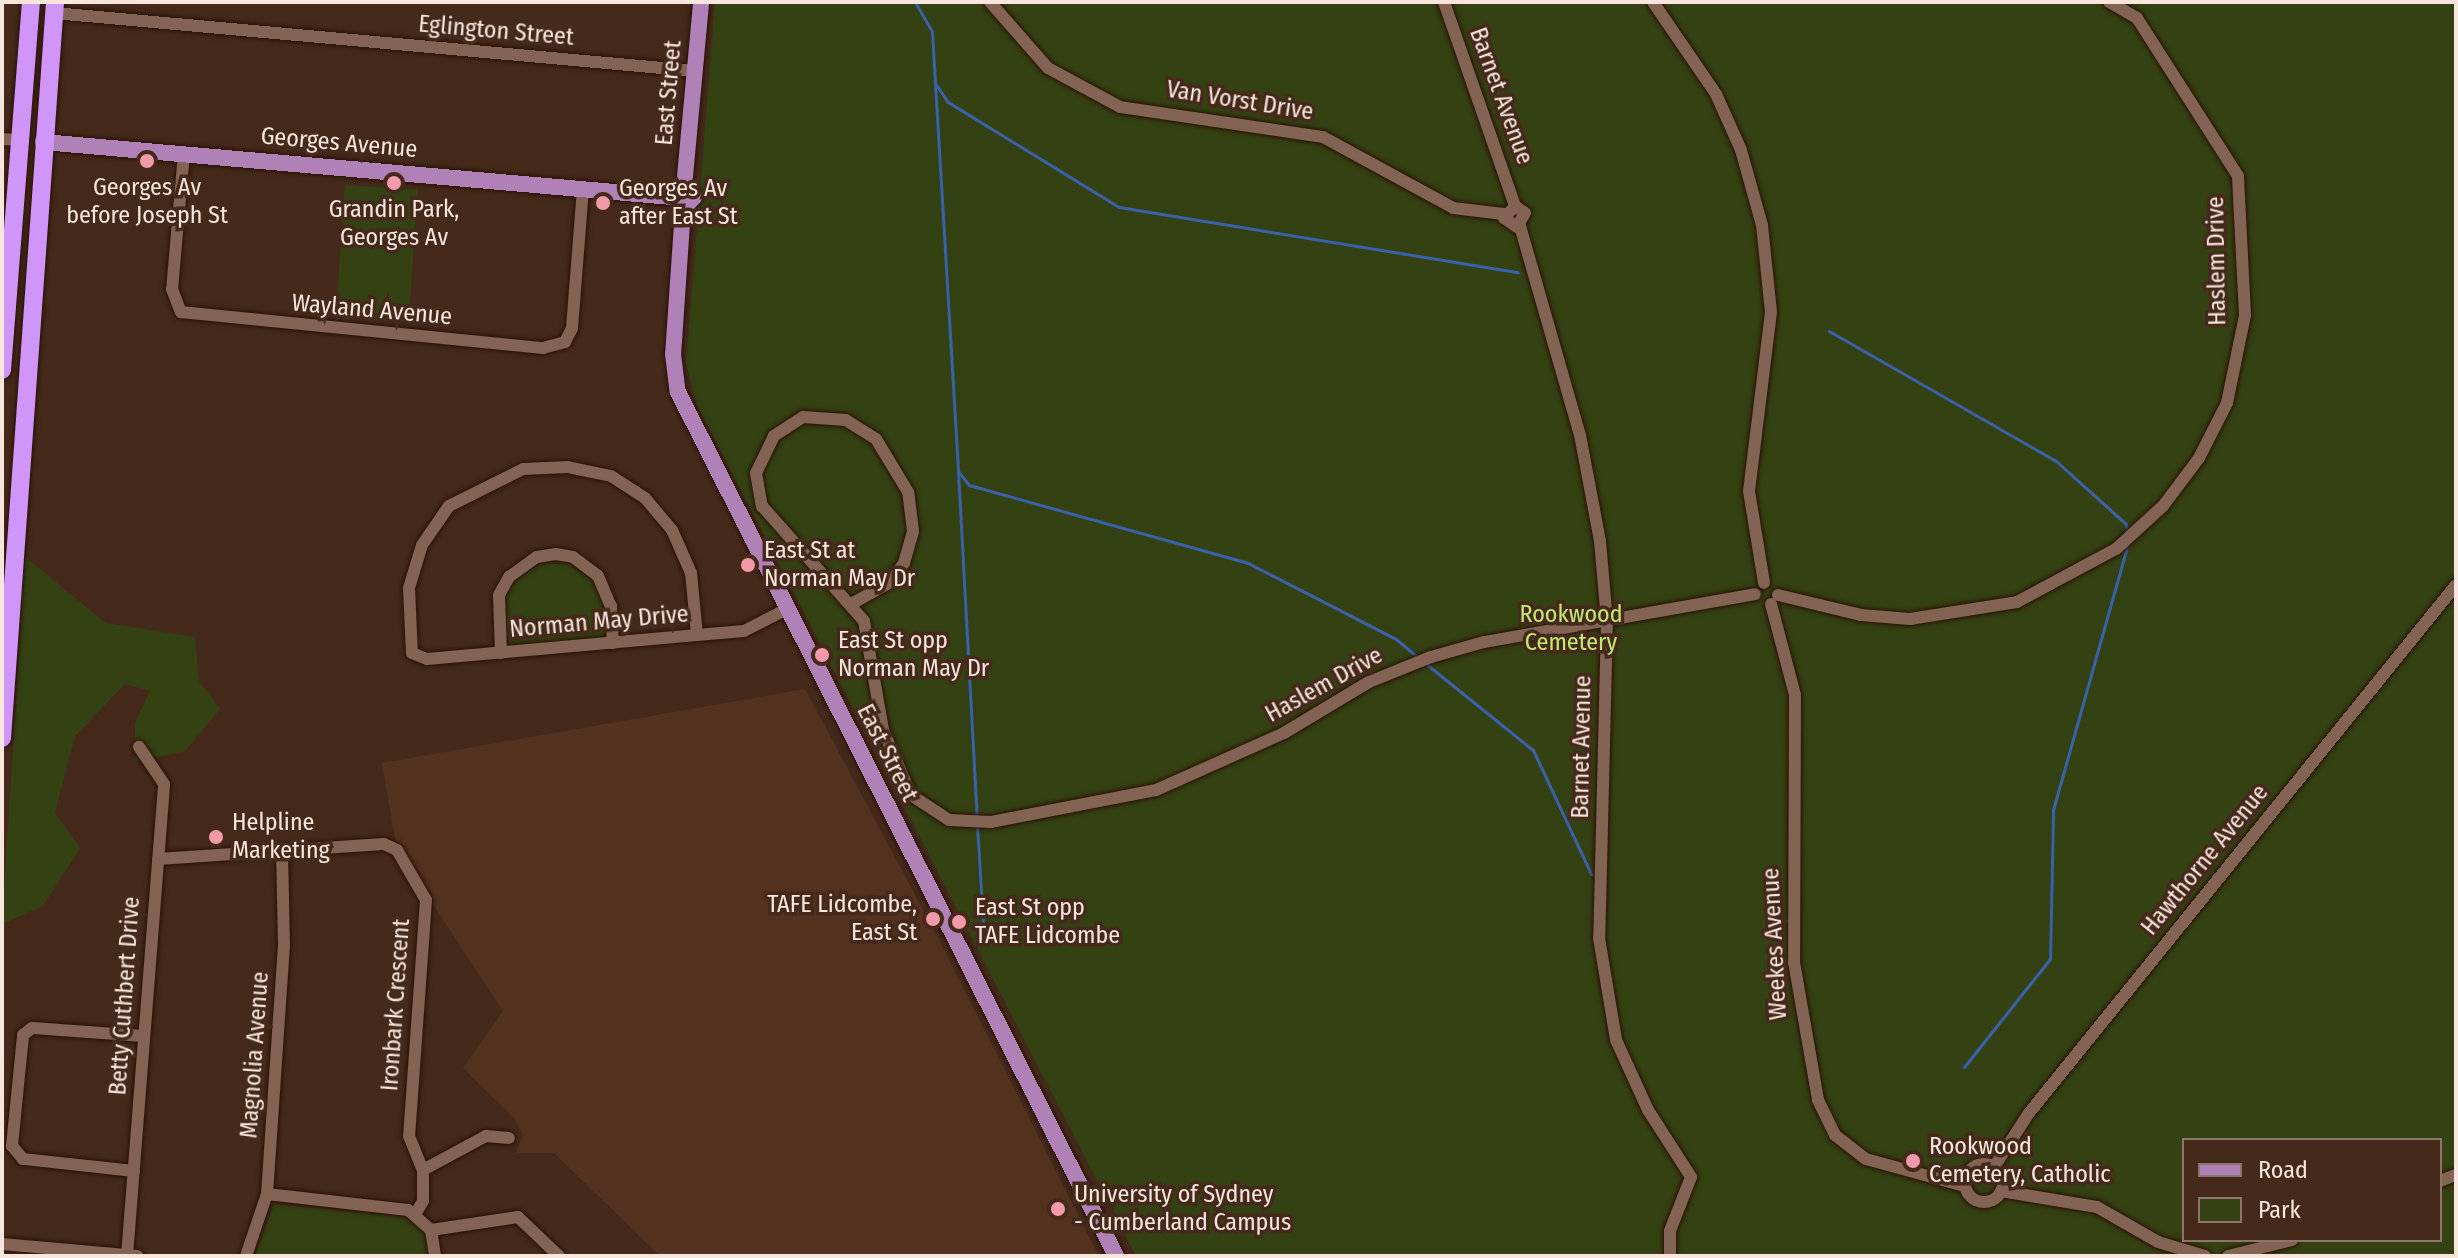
<!DOCTYPE html>
<style>
body{margin:0}
#map{position:relative;width:2458px;height:1258px;overflow:hidden;background:#452a1c;font-family:"Fira Sans Condensed",sans-serif}
div>[style]{position:absolute}
.built>*{inset:0;background:#533220}
.green>*{inset:0;background:#344213;transform-origin:0 0}
.stream>*{height:3px;margin:-1.5px;padding:0 1.5px;transform-origin:1.5px;border-radius:1.5px;background:#3b61ab}
.roads{filter:drop-shadow(0 0 2px #2a1205) drop-shadow(0 0 2px #2a1205)}
.minor>*{height:12px;margin:-6px;padding:0 6px;transform-origin:6px;border-radius:6px;background:#826354}
.minor>.ring{margin:-6px;padding:0;box-sizing:content-box;background:none;border:12px solid #826354;border-radius:50%}
.major>*{height:16px;margin:-8px;padding:0 8px;transform-origin:8px;border-radius:8px;background:#b081b7}
.highway>*{height:18px;margin:-9px;padding:0 9px;transform-origin:9px;border-radius:9px;background:#cf95f9}
.dots>*{width:22px;height:22px;translate:-50% -50%;box-sizing:border-box;border:4px solid #452a1c;border-radius:50%}
span{translate:-50% -50%;white-space:nowrap;text-align:center;line-height:1.15;-webkit-text-stroke:7px #452a1c;paint-order:stroke}
.street-label{font-size:24px;color:#f8e6dd}
.poi-label{font-size:24px;color:#f8e6dd}
.left{translate:0 -50%;text-align:left}
.right{translate:-100% -50%;text-align:right}
.park-label{font-size:24px;color:#c3ea6f}
.frame{position:absolute;inset:0;border:4px solid #f8e6dd;pointer-events:none}
.legend{position:absolute;left:2182px;top:1138px;width:260px;height:104px;box-sizing:border-box;background:#452a1c;border:2px solid #8d7569;margin:0;padding:10px 14px;list-style:none;font-size:24px;color:#f8e6dd}
.legend li{display:flex;align-items:center;gap:16px;height:40px}
.legend b{width:40px;border:2px solid #8d7569}
</style>
<div id="map">
<div class="built">
<i style="clip-path:polygon(805px 689px,936px 934px,1099px 1256px,660px 1256px,554px 1153px,516px 1153px,523px 1135px,514px 1118px,463px 1068px,503px 1011px,397px 850px,382px 763px)"></i>
</div>
<div class="green">
<i style="clip-path:polygon(evenodd,715px 2px,2456px 2px,2456px 1256px,1136px 1256px,697px 405px,686px 364px,715px 2px,2184px 1140px,2440px 1140px,2440px 1240px,2184px 1240px,2184px 1140px)"></i>
<i style="left:345px;top:185px;width:73px;height:132px;rotate:4deg"></i>
<i style="clip-path:polygon(25px 557px,106px 623px,195px 637px,199px 681px,220px 709px,184px 752px,135px 761px,135px 723px,150px 691px,125px 684px,75px 736px,55px 813px,80px 848px,43px 906px,2px 924px)"></i>
<i style="clip-path:polygon(568px 563px,597px 583px,608px 637px,506px 646px,503px 603px,513px 582px,535px 565px)"></i>
<i style="clip-path:polygon(274px 1204px,406px 1217px,425px 1234px,430px 1256px,255px 1256px)"></i>
</div>
<div class="stream">
<i style="left:915px;top:2px;width:34px;rotate:60deg"></i>
<i style="left:932px;top:32px;width:440px;rotate:86.6deg"></i>
<i style="left:958px;top:471px;width:18px;rotate:52deg"></i>
<i style="left:969px;top:485px;width:290px;rotate:15.6deg"></i>
<i style="left:1248px;top:563px;width:166px;rotate:27.2deg"></i>
<i style="left:1396px;top:639px;width:30px;rotate:40deg"></i>
<i style="left:935px;top:83px;width:23px;rotate:56deg"></i>
<i style="left:948px;top:102px;width:201px;rotate:31.6deg"></i>
<i style="left:1119px;top:207px;width:404px;rotate:9.3deg"></i>
<i style="left:1829px;top:331px;width:262px;rotate:29.8deg"></i>
<i style="left:2056px;top:461px;width:94px;rotate:42deg"></i>
<i style="left:2126px;top:524px;width:7px;rotate:82deg"></i>
<i style="left:958px;top:471px;width:348px;rotate:86.9deg"></i>
<i style="left:1425px;top:663px;width:139px;rotate:38.9deg"></i>
<i style="left:1533px;top:750px;width:137px;rotate:64.9deg"></i>
<i style="left:977px;top:826px;width:96px;rotate:86.4deg"></i>
<i style="left:1964px;top:1067px;width:138px;rotate:-51.5deg"></i>
<i style="left:2050px;top:959px;width:149px;rotate:-88.8deg"></i>
<i style="left:2053px;top:810px;width:277px;rotate:-74.3deg"></i>
</div>
<div class="roads">
<div class="minor">
<i style="left:990px;top:2px;width:88px;rotate:48.7deg"></i>
<i style="left:1048px;top:68px;width:82px;rotate:28.4deg"></i>
<i style="left:1120px;top:107px;width:205px;rotate:8.4deg"></i>
<i style="left:1323px;top:137px;width:148px;rotate:28.6deg"></i>
<i style="left:1453px;top:208px;width:51px;rotate:6.7deg"></i>
<i style="left:1444px;top:2px;width:216px;rotate:70.8deg"></i>
<i style="left:1515px;top:206px;width:12px;rotate:35deg"></i>
<i style="left:1525px;top:213px;width:16px;rotate:120deg"></i>
<i style="left:1517px;top:227px;width:16px;rotate:-145deg"></i>
<i style="left:1504px;top:218px;width:16px;rotate:-47deg"></i>
<i style="left:1653px;top:2px;width:112px;rotate:55.6deg"></i>
<i style="left:1716px;top:94px;width:61px;rotate:65.9deg"></i>
<i style="left:1741px;top:150px;width:78px;rotate:74.4deg"></i>
<i style="left:1762px;top:225px;width:87px;rotate:84.1deg"></i>
<i style="left:1771px;top:312px;width:180px;rotate:97deg"></i>
<i style="left:1749px;top:491px;width:93px;rotate:80.7deg"></i>
<i style="left:54px;top:13px;width:644px;rotate:5.17deg"></i>
<i style="left:2px;top:139px;width:17px;rotate:3deg"></i>
<i style="left:184px;top:153px;width:137px;rotate:95deg"></i>
<i style="left:172px;top:289px;width:25px;rotate:69deg"></i>
<i style="left:181px;top:312px;width:364px;rotate:5.7deg"></i>
<i style="left:543px;top:348px;width:23px;rotate:-15deg"></i>
<i style="left:565px;top:342px;width:16px;rotate:-63deg"></i>
<i style="left:572px;top:328px;width:139px;rotate:-85.5deg"></i>
<i style="left:1520px;top:226px;width:217px;rotate:74deg"></i>
<i style="left:1580px;top:435px;width:108px;rotate:79.3deg"></i>
<i style="left:1600px;top:541px;width:80px;rotate:85deg"></i>
<i style="left:1607px;top:621px;width:317px;rotate:91.4deg"></i>
<i style="left:1599px;top:938px;width:103px;rotate:80.5deg"></i>
<i style="left:1616px;top:1040px;width:77px;rotate:65.4deg"></i>
<i style="left:1648px;top:1110px;width:80px;rotate:57.3deg"></i>
<i style="left:1691px;top:1177px;width:58px;rotate:111.3deg"></i>
<i style="left:1670px;top:1231px;width:25px;rotate:90deg"></i>
<i style="left:1778px;top:595px;width:85px;rotate:13.5deg"></i>
<i style="left:1861px;top:615px;width:49px;rotate:4.7deg"></i>
<i style="left:1910px;top:619px;width:108px;rotate:-9deg"></i>
<i style="left:2017px;top:602px;width:112px;rotate:-28.2deg"></i>
<i style="left:2116px;top:549px;width:64px;rotate:-42.5deg"></i>
<i style="left:2163px;top:506px;width:60px;rotate:-53.1deg"></i>
<i style="left:2199px;top:458px;width:62px;rotate:-63deg"></i>
<i style="left:2227px;top:403px;width:90px;rotate:-78.4deg"></i>
<i style="left:2245px;top:315px;width:139px;rotate:-92.9deg"></i>
<i style="left:2238px;top:176px;width:188px;rotate:-122.6deg"></i>
<i style="left:2137px;top:18px;width:32px;rotate:-150deg"></i>
<i style="left:853px;top:603px;width:41px;rotate:-29.1deg"></i>
<i style="left:889px;top:583px;width:25px;rotate:-53deg"></i>
<i style="left:904px;top:563px;width:33px;rotate:-74deg"></i>
<i style="left:913px;top:531px;width:39px;rotate:-97deg"></i>
<i style="left:908px;top:492px;width:62px;rotate:-121.1deg"></i>
<i style="left:876px;top:439px;width:36px;rotate:-148deg"></i>
<i style="left:846px;top:420px;width:43px;rotate:-176deg"></i>
<i style="left:803px;top:417px;width:35px;rotate:147deg"></i>
<i style="left:774px;top:436px;width:41px;rotate:115.9deg"></i>
<i style="left:756px;top:473px;width:34px;rotate:80deg"></i>
<i style="left:762px;top:506px;width:154px;rotate:48.4deg"></i>
<i style="left:864px;top:621px;width:111px;rotate:80.1deg"></i>
<i style="left:883px;top:730px;width:71px;rotate:66.7deg"></i>
<i style="left:911px;top:795px;width:45px;rotate:33.3deg"></i>
<i style="left:949px;top:820px;width:42px;rotate:2.7deg"></i>
<i style="left:991px;top:822px;width:168px;rotate:-11deg"></i>
<i style="left:1156px;top:790px;width:140px;rotate:-24deg"></i>
<i style="left:1284px;top:733px;width:99px;rotate:-31deg"></i>
<i style="left:1369px;top:682px;width:67px;rotate:-22deg"></i>
<i style="left:1431px;top:657px;width:55px;rotate:-15.8deg"></i>
<i style="left:1484px;top:642px;width:275px;rotate:-10deg"></i>
<i style="left:1771px;top:604px;width:94px;rotate:75.2deg"></i>
<i style="left:1795px;top:695px;width:267px;rotate:90.2deg"></i>
<i style="left:1794px;top:962px;width:140px;rotate:80.1deg"></i>
<i style="left:1818px;top:1100px;width:39px;rotate:64deg"></i>
<i style="left:1835px;top:1135px;width:39px;rotate:38deg"></i>
<i style="left:1866px;top:1159px;width:103px;rotate:15.3deg"></i>
<i style="left:697px;top:635px;width:62px;rotate:-95.5deg"></i>
<i style="left:691px;top:573px;width:47px;rotate:-113.8deg"></i>
<i style="left:672px;top:530px;width:42px;rotate:-130.2deg"></i>
<i style="left:645px;top:498px;width:40px;rotate:-147.1deg"></i>
<i style="left:611px;top:476px;width:44px;rotate:-168.2deg"></i>
<i style="left:568px;top:467px;width:45px;rotate:177.5deg"></i>
<i style="left:523px;top:469px;width:83px;rotate:153.4deg"></i>
<i style="left:449px;top:506px;width:47px;rotate:124.7deg"></i>
<i style="left:422px;top:545px;width:45px;rotate:106.8deg"></i>
<i style="left:409px;top:588px;width:65px;rotate:87.4deg"></i>
<i style="left:412px;top:653px;width:16px;rotate:22deg"></i>
<i style="left:427px;top:659px;width:271px;rotate:-5.1deg"></i>
<i style="left:697px;top:635px;width:47px;rotate:-4.9deg"></i>
<i style="left:744px;top:631px;width:48px;rotate:-27.1deg"></i>
<i style="left:501px;top:653px;width:58px;rotate:-92deg"></i>
<i style="left:499px;top:595px;width:21px;rotate:-61deg"></i>
<i style="left:509px;top:577px;width:34px;rotate:-36deg"></i>
<i style="left:537px;top:557px;width:19px;rotate:-9deg"></i>
<i style="left:556px;top:554px;width:17px;rotate:10deg"></i>
<i style="left:573px;top:557px;width:31px;rotate:37deg"></i>
<i style="left:598px;top:576px;width:33px;rotate:67deg"></i>
<i style="left:611px;top:606px;width:37px;rotate:87deg"></i>
<i style="left:158px;top:859px;width:226px;rotate:-3.8deg"></i>
<i style="left:384px;top:844px;width:14px;rotate:25deg"></i>
<i style="left:397px;top:850px;width:58px;rotate:59.9deg"></i>
<i style="left:426px;top:900px;width:237px;rotate:94.1deg"></i>
<i style="left:409px;top:1136px;width:37px;rotate:68deg"></i>
<i style="left:423px;top:1170px;width:31px;rotate:90deg"></i>
<i style="left:423px;top:1201px;width:16px;rotate:120deg"></i>
<i class="ring" style="left:1965px;top:1164px;width:26px;height:26px"></i>
<i style="left:1994px;top:1167px;width:64px;rotate:-57.1deg"></i>
<i style="left:2029px;top:1113px;width:679px;rotate:-51.04deg"></i>
<i style="left:423px;top:1170px;width:72px;rotate:-28.4deg"></i>
<i style="left:486px;top:1136px;width:23px;rotate:5deg"></i>
<i style="left:134px;top:1171px;width:112px;rotate:-173.8deg"></i>
<i style="left:23px;top:1159px;width:17px;rotate:-130deg"></i>
<i style="left:12px;top:1146px;width:112px;rotate:-84.3deg"></i>
<i style="left:23px;top:1035px;width:11px;rotate:-38deg"></i>
<i style="left:32px;top:1028px;width:112px;rotate:4.1deg"></i>
<i style="left:2440px;top:1181px;width:17px;rotate:-21deg"></i>
<i style="left:2001px;top:1191px;width:97px;rotate:9.5deg"></i>
<i style="left:2097px;top:1207px;width:70px;rotate:29.8deg"></i>
<i style="left:2158px;top:1242px;width:49px;rotate:16.6deg"></i>
<i style="left:267px;top:1194px;width:142px;rotate:6.5deg"></i>
<i style="left:408px;top:1210px;width:30px;rotate:41deg"></i>
<i style="left:431px;top:1230px;width:88px;rotate:-8.5deg"></i>
<i style="left:518px;top:1217px;width:57px;rotate:43.6deg"></i>
<i style="left:431px;top:1230px;width:26px;rotate:81deg"></i>
<i style="left:2px;top:1244px;width:136px;rotate:5.1deg"></i>
<i style="left:127px;top:1256px;width:473px;rotate:-85.5deg"></i>
<i style="left:164px;top:784px;width:45px;rotate:-124deg"></i>
<i style="left:246px;top:1256px;width:65px;rotate:-71.3deg"></i>
<i style="left:267px;top:1194px;width:249px;rotate:-86.1deg"></i>
<i style="left:284px;top:946px;width:92px;rotate:-91.2deg"></i>
<i style="left:2228px;top:1256px;width:66px;rotate:-14deg"></i>
</div>
<div class="major">
<i style="left:43px;top:142px;width:631px;rotate:5deg"></i>
<i style="left:684px;top:187px;width:186px;rotate:-84.7deg"></i>
<i style="left:683px;top:209px;width:145px;rotate:93.9deg"></i>
<i style="left:673px;top:354px;width:38px;rotate:83deg"></i>
<i style="left:678px;top:392px;width:969px;rotate:63.12deg"></i>
<i style="left:683px;top:209px;width:16px;rotate:-47deg"></i>
<i style="left:694px;top:197px;width:14px;rotate:-135deg"></i>
</div>
<div class="highway">
<i style="left:2px;top:370px;width:369px;rotate:-85.5deg"></i>
<i style="left:2px;top:738px;width:738px;rotate:-85.88deg"></i>
</div>
</div>
<div class="dots">
<i style="left:147px;top:161px;background:#f39aaa"></i>
<i style="left:394px;top:183px;background:#f39aaa"></i>
<i style="left:603px;top:203px;background:#f39aaa"></i>
<i style="left:748px;top:565px;background:#f39aaa"></i>
<i style="left:822px;top:655px;background:#f39aaa"></i>
<i style="left:216px;top:837px;background:#f39aaa"></i>
<i style="left:933px;top:919px;background:#f39aaa"></i>
<i style="left:959px;top:922px;background:#f39aaa"></i>
<i style="left:1913px;top:1161px;background:#f39aaa"></i>
<i style="left:1058px;top:1209px;background:#f39aaa"></i>
</div>
<div class="street-label">
<span style="left:496px;top:31px;rotate:5deg">Eglington Street</span>
<span style="left:669px;top:93px;rotate:-85deg">East Street</span>
<span style="left:1501px;top:96px;rotate:70deg">Barnet Avenue</span>
<span style="left:1240px;top:101px;rotate:9deg">Van Vorst Drive</span>
<span style="left:339px;top:143px;rotate:5deg">Georges Avenue</span>
<span style="left:2217px;top:261px;rotate:-91deg">Haslem Drive</span>
<span style="left:372px;top:310px;rotate:5deg">Wayland Avenue</span>
<span style="left:599px;top:622px;rotate:-5deg">Norman May Drive</span>
<span style="left:1324px;top:685px;rotate:-29deg">Haslem Drive</span>
<span style="left:1582px;top:747px;rotate:-89deg">Barnet Avenue</span>
<span style="left:887px;top:753px;rotate:63deg">East Street</span>
<span style="left:2205px;top:860px;rotate:-51deg">Hawthorne Avenue</span>
<span style="left:1775px;top:944px;rotate:-93deg">Weekes Avenue</span>
<span style="left:125px;top:996px;rotate:-86deg">Betty Cuthbert Drive</span>
<span style="left:396px;top:1005px;rotate:-86deg">Ironbark Crescent</span>
<span style="left:255px;top:1055px;rotate:-86deg">Magnolia Avenue</span>
</div>
<div class="poi-label">
<span style="left:147px;top:202px">Georges Av<br>before Joseph St</span>
<span class="left" style="left:619px;top:203px">Georges Av<br>after East St</span>
<span style="left:394px;top:224px">Grandin Park,<br>Georges Av</span>
<span class="left" style="left:764px;top:565px">East St at<br>Norman May Dr</span>
<span class="left" style="left:838px;top:655px">East St opp<br>Norman May Dr</span>
<span class="left" style="left:232px;top:837px">Helpline<br>Marketing</span>
<span class="right" style="left:917px;top:919px">TAFE Lidcombe,<br>East St</span>
<span class="left" style="left:975px;top:922px">East St opp<br>TAFE Lidcombe</span>
<span class="left" style="left:1929px;top:1161px">Rookwood<br>Cemetery, Catholic</span>
<span class="left" style="left:1074px;top:1209px">University of Sydney<br>- Cumberland Campus</span>
</div>
<div class="park-label">
<span style="left:1571px;top:629px">Rookwood<br>Cemetery</span>
</div>
<div class="frame"></div>
<ul class="legend">
<li><b style="height:10px;background:#b081b7"></b>Road</li>
<li><b style="height:22px;background:#344213"></b>Park</li>
</ul>
</div>
